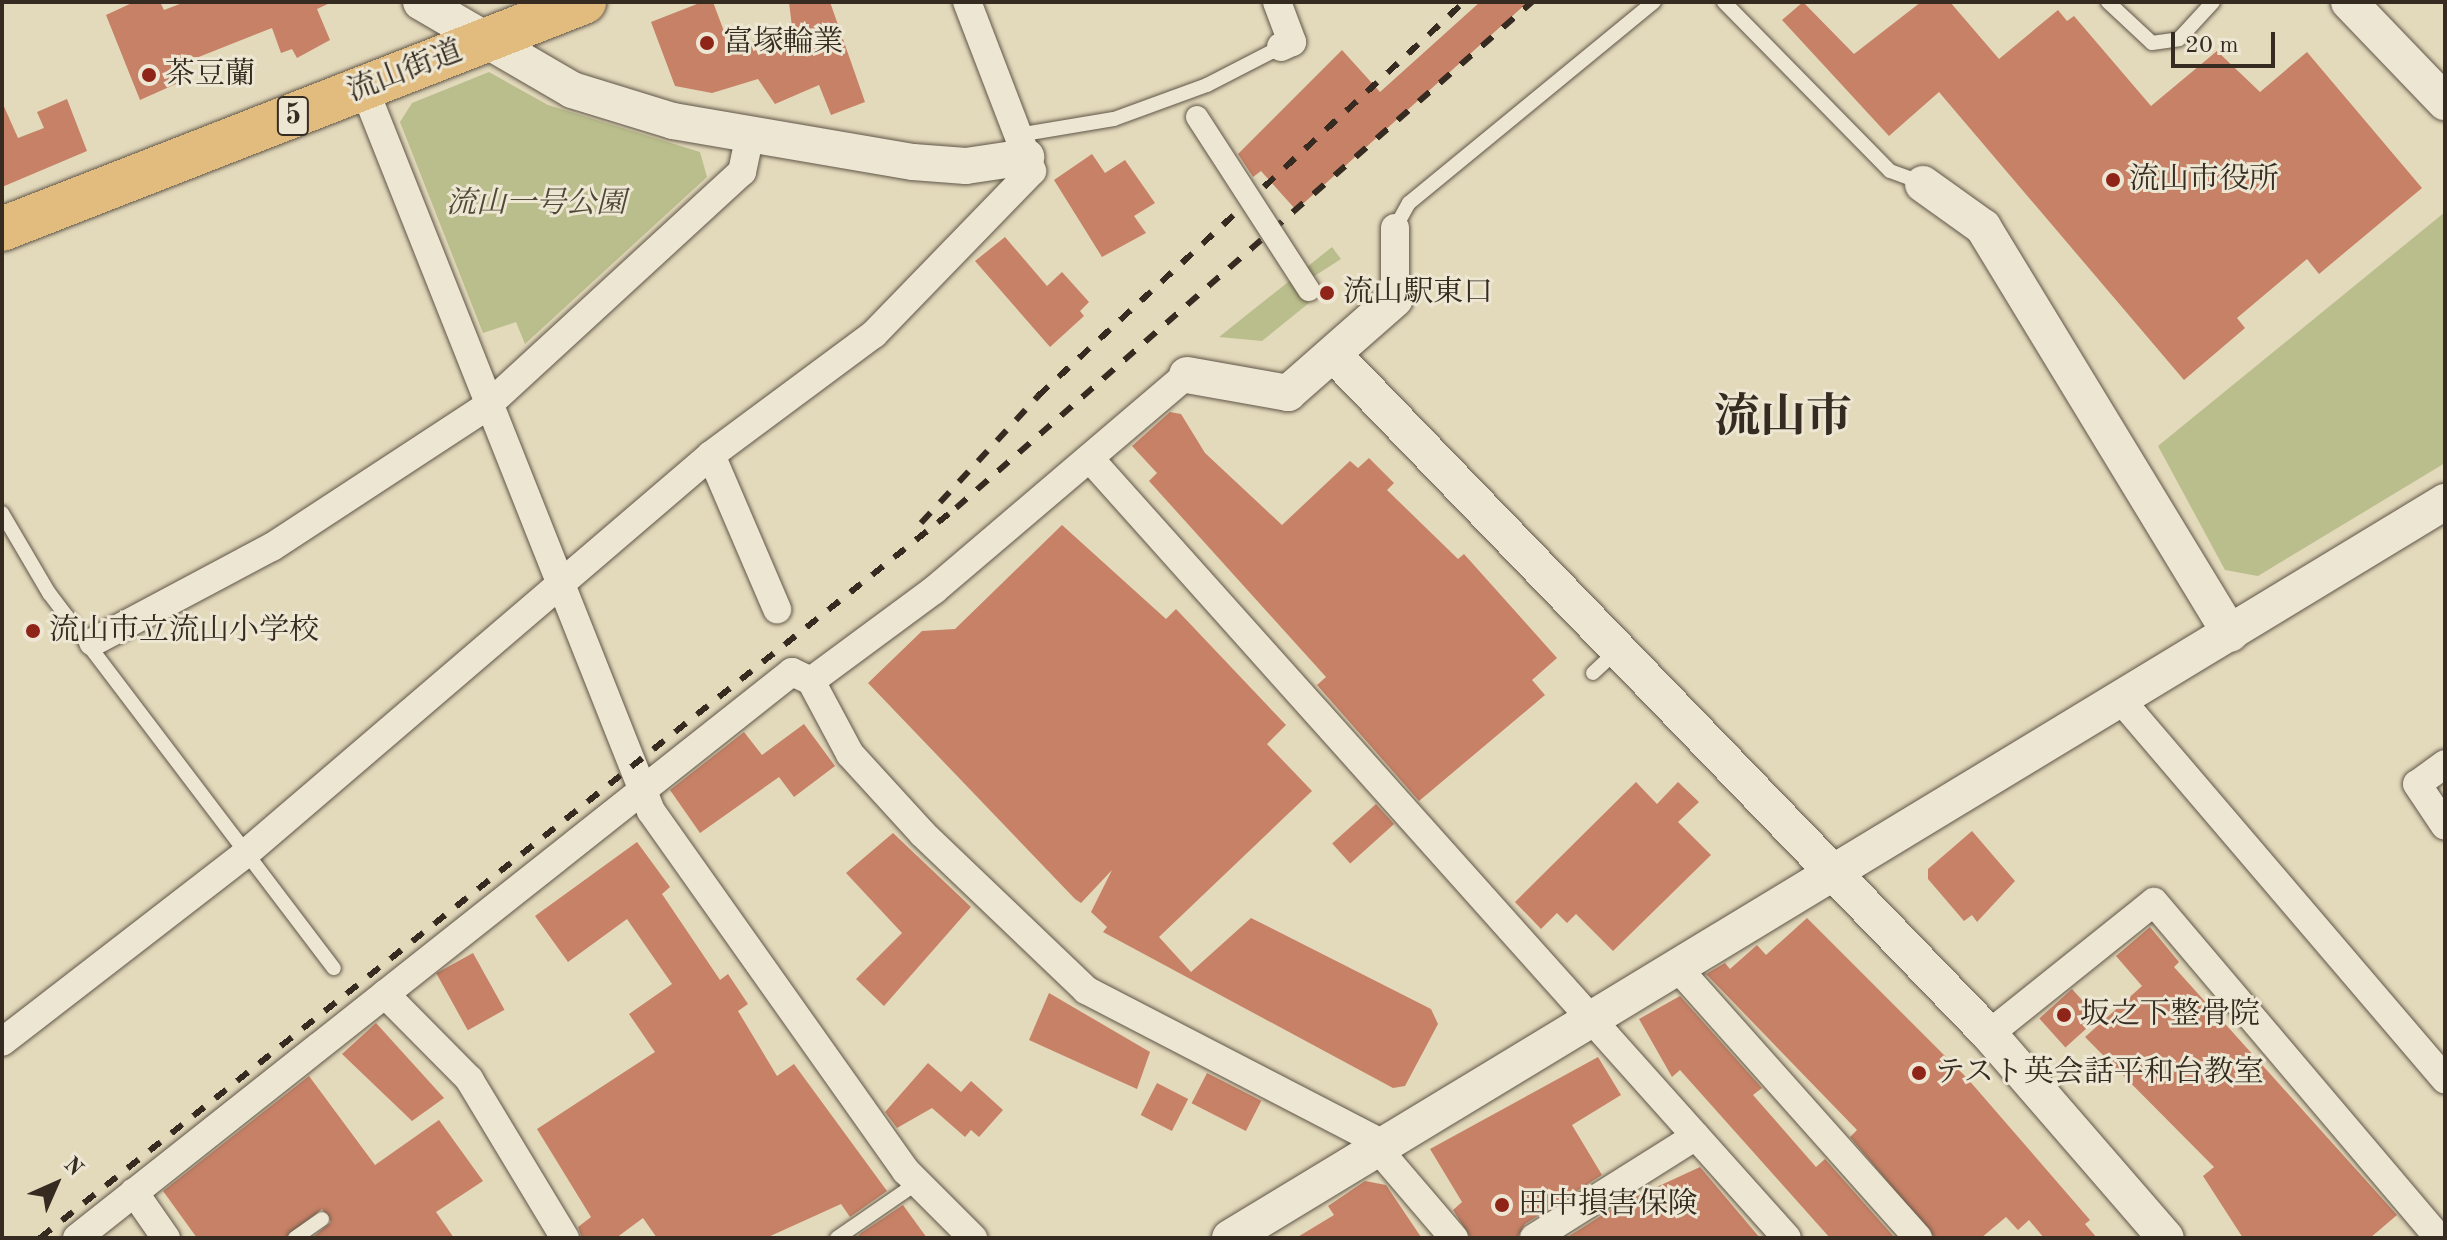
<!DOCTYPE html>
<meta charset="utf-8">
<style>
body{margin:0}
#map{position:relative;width:2447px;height:1240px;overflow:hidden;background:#e3d9bb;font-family:"Old Standard TT","Noto Serif JP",serif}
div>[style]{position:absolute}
.green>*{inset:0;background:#babe8c}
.building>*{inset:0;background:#c78166;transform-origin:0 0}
.roads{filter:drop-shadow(0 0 2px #605648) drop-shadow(0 0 2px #605648)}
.service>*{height:14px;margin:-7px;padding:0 7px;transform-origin:7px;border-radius:7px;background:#ede6d3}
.minor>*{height:28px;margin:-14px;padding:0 14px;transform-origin:14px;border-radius:14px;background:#ede6d3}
.tertiary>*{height:36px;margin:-18px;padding:0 18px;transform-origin:18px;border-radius:18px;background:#ede6d3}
.primary>*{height:44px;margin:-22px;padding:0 22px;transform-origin:22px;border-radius:22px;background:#e2bc7e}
.rail>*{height:6px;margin-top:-3px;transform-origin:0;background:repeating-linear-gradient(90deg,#352b21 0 14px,transparent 0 28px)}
.bridges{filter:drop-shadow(0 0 2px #605648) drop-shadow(0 0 2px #605648)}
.pedestrian-bridge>*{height:22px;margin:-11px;padding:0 11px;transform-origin:11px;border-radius:11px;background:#ede6d3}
.dots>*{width:22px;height:22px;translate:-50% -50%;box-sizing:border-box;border:4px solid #ede6d3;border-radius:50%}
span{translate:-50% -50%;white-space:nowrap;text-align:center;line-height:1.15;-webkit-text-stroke:6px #ede6d3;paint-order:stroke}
.shield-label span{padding:2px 6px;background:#ede6d3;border:2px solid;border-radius:6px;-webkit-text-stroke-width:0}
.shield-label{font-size:28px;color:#352b21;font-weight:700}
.poi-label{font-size:30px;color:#352b21}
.left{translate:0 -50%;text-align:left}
.street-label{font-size:30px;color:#352b21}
.park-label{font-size:30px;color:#504836;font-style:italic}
.town-label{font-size:46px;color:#352b21;font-weight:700}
.frame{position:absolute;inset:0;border:4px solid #352b21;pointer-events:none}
.north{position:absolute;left:16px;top:1144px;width:80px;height:80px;-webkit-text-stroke:6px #ede6d3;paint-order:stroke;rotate:45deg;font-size:22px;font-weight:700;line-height:32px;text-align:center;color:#352b21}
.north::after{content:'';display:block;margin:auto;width:28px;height:36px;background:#352b21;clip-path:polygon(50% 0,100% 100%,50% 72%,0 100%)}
.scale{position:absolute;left:2171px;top:32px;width:104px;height:36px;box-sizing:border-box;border:4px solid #352b21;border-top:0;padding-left:10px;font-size:24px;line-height:28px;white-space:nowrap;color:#352b21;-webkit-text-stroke:6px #ede6d3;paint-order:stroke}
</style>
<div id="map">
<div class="green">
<i style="clip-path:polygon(489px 72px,548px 105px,700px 152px,707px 177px,525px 344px,516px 322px,483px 333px,400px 122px,412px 103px)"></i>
<i style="clip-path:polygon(2445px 212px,2445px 463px,2258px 576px,2225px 570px,2158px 446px)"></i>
<i style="clip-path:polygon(1332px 247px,1341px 259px,1299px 286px,1309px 303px,1262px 341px,1219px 337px)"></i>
</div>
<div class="building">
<i style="clip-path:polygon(134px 2px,160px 2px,164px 10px,185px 2px,332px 2px,317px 9px,330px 40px,297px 58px,292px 49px,281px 53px,272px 28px,181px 64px,187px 79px,140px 100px,106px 15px)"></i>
<i style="clip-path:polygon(702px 2px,713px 2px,731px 50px,792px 27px,789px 2px,830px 2px,865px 102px,831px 115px,819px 85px,775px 104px,758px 79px,712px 93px,675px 86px,651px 22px)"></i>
<i style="clip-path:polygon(1480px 2px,1528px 2px,1296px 210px,1261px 171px,1253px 177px,1238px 154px,1342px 50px,1380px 92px)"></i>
<i style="clip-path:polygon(1803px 2px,1854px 54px,1921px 2px,1950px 2px,1999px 59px,2058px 10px,2067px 21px,2074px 16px,2151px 106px,2217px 51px,2260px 92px,2307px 52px,2422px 188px,2319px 274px,2307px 259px,2237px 318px,2245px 328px,2184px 380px,1939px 92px,1889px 136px,1782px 20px)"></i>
<i style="clip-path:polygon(67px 99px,87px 151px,2px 187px,2px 102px,18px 138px,44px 128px,37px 112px)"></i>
<i style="clip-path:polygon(1092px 154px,1105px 173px,1125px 160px,1155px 203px,1134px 216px,1146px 233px,1102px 257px,1054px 180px)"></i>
<i style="clip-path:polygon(1005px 237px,1047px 286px,1062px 272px,1089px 302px,1080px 311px,1084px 316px,1050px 347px,975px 261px)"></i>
<i style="clip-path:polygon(1170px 412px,1181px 414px,1205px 453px,1282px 525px,1350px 461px,1358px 468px,1369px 458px,1394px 483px,1387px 490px,1458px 559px,1464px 554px,1557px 658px,1532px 680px,1545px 695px,1419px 801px,1317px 685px,1326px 677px,1149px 481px,1157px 473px,1132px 446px)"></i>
<i style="clip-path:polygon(1062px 525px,1166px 619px,1176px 609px,1286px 725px,1267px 744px,1312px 791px,1159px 937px,1191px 972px,1251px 918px,1431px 1009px,1438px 1024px,1405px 1086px,1393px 1088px,1103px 932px,1107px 927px,1091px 912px,1112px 870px,1081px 903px,1075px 899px,868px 683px,922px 631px,955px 629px)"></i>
<i style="clip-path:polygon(804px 724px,835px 766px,794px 797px,779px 777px,700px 833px,670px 790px,744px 732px,762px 755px)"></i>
<i style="clip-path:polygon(1636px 782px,1657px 804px,1678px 782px,1699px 802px,1678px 822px,1711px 855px,1613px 951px,1576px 914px,1567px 923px,1557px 913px,1541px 929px,1515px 902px)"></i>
<i style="left:1376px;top:804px;width:27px;height:59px;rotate:48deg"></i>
<i style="clip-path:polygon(1972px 831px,2015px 881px,1977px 922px,1972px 915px,1964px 921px,1928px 879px,1928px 869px)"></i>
<i style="clip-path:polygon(893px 833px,971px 907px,884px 1006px,856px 979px,902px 933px,846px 873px)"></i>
<i style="clip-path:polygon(637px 842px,670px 887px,662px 894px,720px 980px,728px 974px,748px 1004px,738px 1011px,777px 1076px,794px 1064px,887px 1191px,850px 1217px,841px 1204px,766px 1238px,657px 1238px,643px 1218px,616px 1238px,582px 1238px,578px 1227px,591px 1217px,537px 1129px,655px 1052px,629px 1014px,672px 984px,627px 919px,568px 962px,535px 916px)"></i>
<i style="clip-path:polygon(1807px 918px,1967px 1078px,2090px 1220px,2085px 1224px,2097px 1238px,2044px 1238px,2029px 1220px,2018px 1230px,2006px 1217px,1981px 1238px,1935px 1238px,1850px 1137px,1857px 1130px,1706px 974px,1725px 963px,1730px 969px,1757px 945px,1766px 955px)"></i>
<i style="clip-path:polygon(2150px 927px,2179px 962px,2174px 967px,2397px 1215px,2370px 1238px,2243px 1238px,2203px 1176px,2214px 1167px,2085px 1037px,2142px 986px,2116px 956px)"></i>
<i style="left:473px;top:953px;width:65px;height:42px;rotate:61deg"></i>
<i style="left:2072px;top:989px;width:39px;height:44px;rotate:48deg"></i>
<i style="clip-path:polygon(1049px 993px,1150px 1052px,1137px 1089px,1029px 1040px)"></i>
<i style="clip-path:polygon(1680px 996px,1762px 1088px,1753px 1095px,1816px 1167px,1825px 1159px,1895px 1238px,1830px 1238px,1680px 1070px,1672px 1077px,1639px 1019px)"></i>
<i style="clip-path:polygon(376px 1023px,444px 1098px,412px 1121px,342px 1054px)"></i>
<i style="clip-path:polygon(1598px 1057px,1621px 1095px,1572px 1125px,1602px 1175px,1525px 1224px,1517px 1238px,1471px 1238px,1453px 1210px,1462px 1202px,1430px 1149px)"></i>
<i style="clip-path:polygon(928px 1063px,961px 1092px,971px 1081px,1003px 1110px,979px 1137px,971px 1130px,965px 1137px,932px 1108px,897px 1128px,885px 1112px)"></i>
<i style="left:1207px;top:1073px;width:61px;height:34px;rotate:27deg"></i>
<i style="clip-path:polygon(309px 1076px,375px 1165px,439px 1120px,483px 1181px,436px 1212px,454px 1238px,312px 1238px,331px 1222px,322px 1209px,285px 1238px,197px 1238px,163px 1191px)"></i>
<i style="left:1157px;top:1083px;width:35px;height:36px;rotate:27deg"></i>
<i style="clip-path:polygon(1700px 1167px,1760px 1238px,1566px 1238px,1620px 1204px)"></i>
<i style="clip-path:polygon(1365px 1181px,1386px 1185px,1421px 1237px,1432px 1238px,1296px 1238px,1334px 1215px,1328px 1206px)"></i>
<i style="clip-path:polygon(903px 1205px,927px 1238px,856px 1238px,861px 1233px)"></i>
</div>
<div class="roads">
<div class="service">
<i style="left:1724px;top:2px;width:237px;rotate:45.5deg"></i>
<i style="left:1890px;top:171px;width:35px;rotate:20deg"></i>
<i style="left:2108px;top:2px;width:60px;rotate:43deg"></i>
<i style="left:2152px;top:43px;width:27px;rotate:-8deg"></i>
<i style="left:2179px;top:39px;width:50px;rotate:-47.4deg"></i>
<i style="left:1018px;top:135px;width:97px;rotate:-9.5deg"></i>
<i style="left:1114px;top:119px;width:99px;rotate:-20.1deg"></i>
<i style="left:1207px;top:85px;width:83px;rotate:-27.2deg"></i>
<i style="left:1395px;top:228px;width:29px;rotate:-61deg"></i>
<i style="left:1409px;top:203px;width:317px;rotate:-39.4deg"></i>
<i style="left:2px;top:513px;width:93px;rotate:59.6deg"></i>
<i style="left:49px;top:593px;width:471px;rotate:52.8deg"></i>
<i style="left:1593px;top:673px;width:34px;rotate:-43deg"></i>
<i style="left:295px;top:1238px;width:33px;rotate:-35deg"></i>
<i style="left:837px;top:1238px;width:97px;rotate:-34.5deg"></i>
</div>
<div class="minor">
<i style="left:1277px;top:2px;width:43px;rotate:69.4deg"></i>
<i style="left:1292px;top:42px;width:12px;rotate:156deg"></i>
<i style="left:364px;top:88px;width:778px;rotate:68.35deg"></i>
<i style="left:651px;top:811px;width:441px;rotate:54.7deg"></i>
<i style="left:906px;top:1171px;width:95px;rotate:45deg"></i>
<i style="left:1395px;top:299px;width:71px;rotate:-90deg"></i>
<i style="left:711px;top:455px;width:168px;rotate:66.8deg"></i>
<i style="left:1092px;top:461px;width:1042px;rotate:48.19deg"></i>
<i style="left:93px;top:642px;width:203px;rotate:-28deg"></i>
<i style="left:272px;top:547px;width:256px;rotate:-33.2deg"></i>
<i style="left:486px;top:407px;width:348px;rotate:-42.6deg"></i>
<i style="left:742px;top:172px;width:35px;rotate:-78deg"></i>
<i style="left:811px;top:681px;width:153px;rotate:-36.5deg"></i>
<i style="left:934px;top:590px;width:332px;rotate:-40.4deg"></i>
<i style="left:2121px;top:700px;width:499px;rotate:49.5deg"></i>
<i style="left:2445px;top:764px;width:34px;rotate:144deg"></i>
<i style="left:2417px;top:784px;width:50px;rotate:56.3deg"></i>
<i style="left:1675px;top:965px;width:365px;rotate:48.3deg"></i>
<i style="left:385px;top:994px;width:120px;rotate:45.3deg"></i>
<i style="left:469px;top:1079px;width:186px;rotate:58.9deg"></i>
<i style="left:1989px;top:1034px;width:211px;rotate:-38.7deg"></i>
<i style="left:2154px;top:902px;width:439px;rotate:49.7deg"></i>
<i style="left:2px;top:1042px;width:307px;rotate:-37.7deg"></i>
<i style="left:245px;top:854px;width:613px;rotate:-40.57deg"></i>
<i style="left:711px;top:455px;width:203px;rotate:-36.6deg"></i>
<i style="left:874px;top:334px;width:227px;rotate:-45.9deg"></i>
<i style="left:1032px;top:171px;width:181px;rotate:-111deg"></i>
<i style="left:1378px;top:1149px;width:117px;rotate:49.5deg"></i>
<i style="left:134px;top:1192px;width:56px;rotate:55.2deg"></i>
<i style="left:77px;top:1238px;width:912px;rotate:-38.37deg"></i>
<i style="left:792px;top:672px;width:21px;rotate:25deg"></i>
<i style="left:811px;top:681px;width:83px;rotate:61.9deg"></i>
<i style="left:850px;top:754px;width:108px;rotate:47.6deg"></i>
<i style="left:923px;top:834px;width:226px;rotate:43.7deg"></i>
<i style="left:1086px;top:990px;width:337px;rotate:27.4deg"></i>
<i style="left:1534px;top:1238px;width:191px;rotate:-32.2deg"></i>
</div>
<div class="tertiary">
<i style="left:421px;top:2px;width:175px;rotate:30.2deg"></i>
<i style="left:572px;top:90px;width:106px;rotate:17.1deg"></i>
<i style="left:673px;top:121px;width:243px;rotate:9.7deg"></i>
<i style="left:913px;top:162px;width:53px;rotate:4.3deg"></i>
<i style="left:966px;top:166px;width:61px;rotate:-8.5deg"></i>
<i style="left:2349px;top:2px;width:139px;rotate:46.2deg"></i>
<i style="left:1923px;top:184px;width:74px;rotate:35.6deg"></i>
<i style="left:1983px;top:227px;width:476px;rotate:58.7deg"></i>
<i style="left:1333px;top:354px;width:945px;rotate:46.03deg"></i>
<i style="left:1989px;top:1034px;width:270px;rotate:49.1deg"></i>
<i style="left:1187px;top:375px;width:103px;rotate:10.1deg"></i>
<i style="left:1288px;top:393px;width:142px;rotate:-41.3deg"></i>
<i style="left:1230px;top:1238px;width:1421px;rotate:-31.21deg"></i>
</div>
<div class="primary">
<i style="left:2px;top:229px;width:625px;rotate:-21.31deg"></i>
</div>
</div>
<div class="rail">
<i style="left:921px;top:523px;width:173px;rotate:-47.3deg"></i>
<i style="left:1038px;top:396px;width:580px;rotate:-42.77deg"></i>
<i style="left:40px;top:1238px;width:1171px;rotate:-38.55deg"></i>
<i style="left:956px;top:508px;width:767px;rotate:-41.3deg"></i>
</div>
<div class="bridges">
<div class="pedestrian-bridge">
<i style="left:1197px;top:117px;width:206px;rotate:57.1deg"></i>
</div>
</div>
<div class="dots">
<i style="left:707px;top:43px;background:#8f2418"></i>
<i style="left:149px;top:75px;background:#8f2418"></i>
<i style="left:2113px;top:180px;background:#8f2418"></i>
<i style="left:1327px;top:293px;background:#8f2418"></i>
<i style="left:33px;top:631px;background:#8f2418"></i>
<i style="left:2064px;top:1015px;background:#8f2418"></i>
<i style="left:1919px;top:1073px;background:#8f2418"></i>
<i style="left:1502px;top:1205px;background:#8f2418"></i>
</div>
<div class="shield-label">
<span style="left:293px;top:116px">5</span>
</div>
<div class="poi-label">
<span class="left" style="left:723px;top:43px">富塚輪業</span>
<span class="left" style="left:165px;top:75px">茶豆蘭</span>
<span class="left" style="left:2129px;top:180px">流山市役所</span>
<span class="left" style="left:1343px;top:293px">流山駅東口</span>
<span class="left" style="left:49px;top:631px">流山市立流山小学校</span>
<span class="left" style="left:2080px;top:1015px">坂之下整骨院</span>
<span class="left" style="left:1935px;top:1073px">テスト英会話平和台教室</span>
<span class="left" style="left:1518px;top:1205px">田中損害保険</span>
</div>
<div class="street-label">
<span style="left:405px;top:72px;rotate:-21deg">流山街道</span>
</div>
<div class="park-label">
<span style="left:536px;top:204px">流山一号公園</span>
</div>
<div class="town-label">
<span style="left:1783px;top:419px">流山市</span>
</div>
<div class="frame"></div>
<div class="north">N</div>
<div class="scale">20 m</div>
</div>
